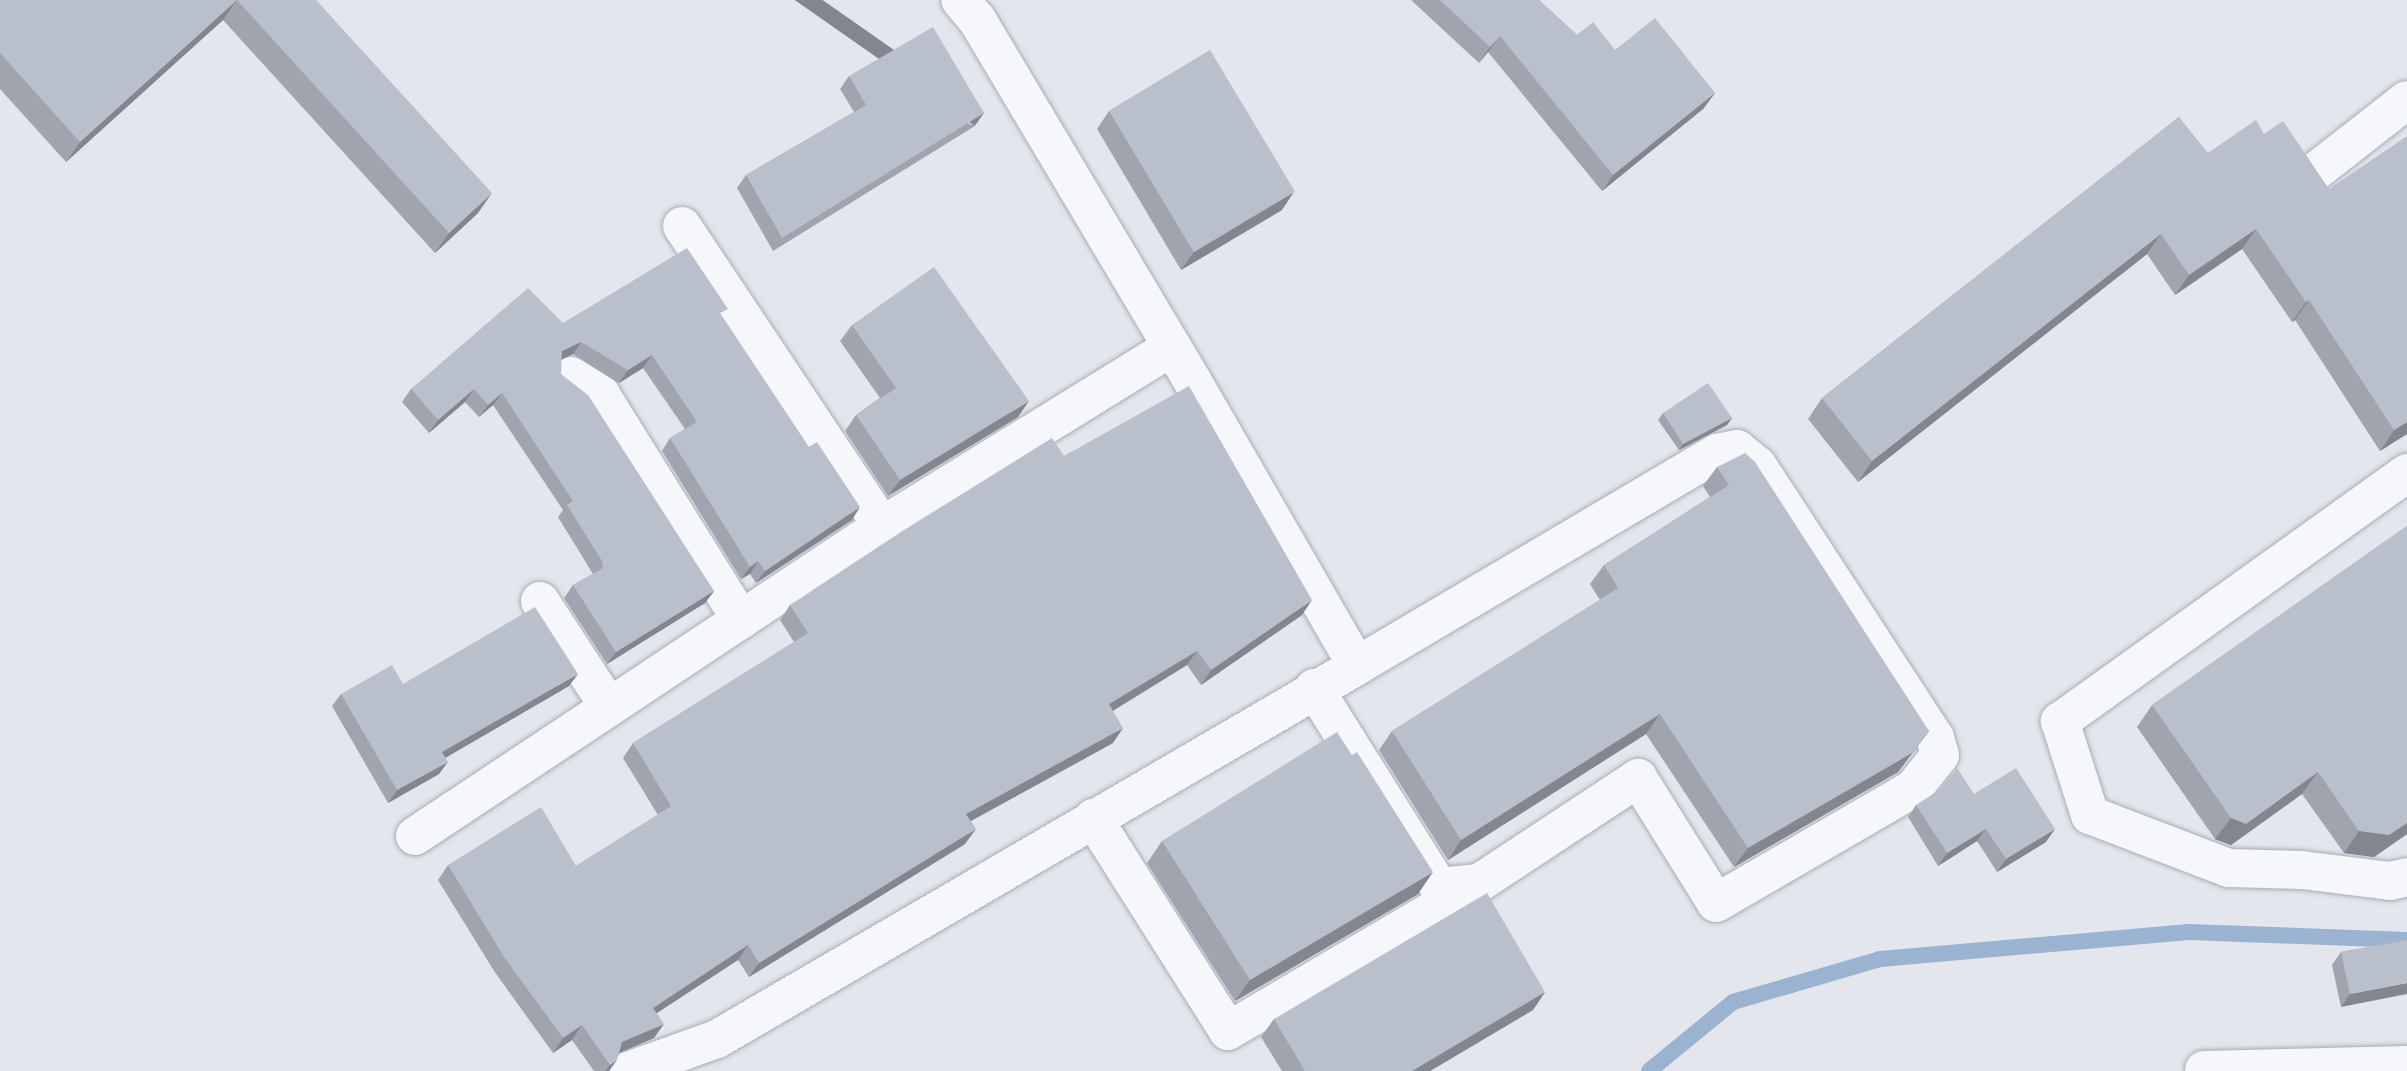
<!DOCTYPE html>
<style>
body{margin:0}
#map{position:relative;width:2407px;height:1071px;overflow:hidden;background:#e3e6ec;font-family:"Fira Sans",sans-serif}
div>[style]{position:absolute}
.stream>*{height:16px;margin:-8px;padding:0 8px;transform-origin:8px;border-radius:8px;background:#9ab3d0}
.roads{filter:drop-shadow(0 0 2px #a7adb7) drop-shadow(0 0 2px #a7adb7)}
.minor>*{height:38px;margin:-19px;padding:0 19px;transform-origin:19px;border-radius:19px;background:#f6f7fa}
.wall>*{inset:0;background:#9fa4af}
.shaded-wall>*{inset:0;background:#82868e;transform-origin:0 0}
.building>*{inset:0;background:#b9bfcb;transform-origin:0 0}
span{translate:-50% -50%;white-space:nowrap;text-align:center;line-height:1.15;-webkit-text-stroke:7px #f3f6f9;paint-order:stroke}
</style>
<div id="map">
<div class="stream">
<i style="left:1649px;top:1071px;width:109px;rotate:-39.4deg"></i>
<i style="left:1733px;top:1002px;width:153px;rotate:-16.3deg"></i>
<i style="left:1880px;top:959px;width:310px;rotate:-5deg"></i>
<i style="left:2189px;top:932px;width:218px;rotate:2.1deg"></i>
</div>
<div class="roads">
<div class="minor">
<i style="left:2316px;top:171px;width:115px;rotate:-38deg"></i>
<i style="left:682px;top:226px;width:361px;rotate:56.3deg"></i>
<i style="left:882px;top:526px;width:341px;rotate:-31.7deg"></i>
<i style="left:571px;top:376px;width:36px;rotate:32deg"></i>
<i style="left:601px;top:395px;width:265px;rotate:58.1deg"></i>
<i style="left:2407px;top:473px;width:427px;rotate:144.4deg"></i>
<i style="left:2060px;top:721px;width:99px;rotate:72.3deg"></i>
<i style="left:2090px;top:815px;width:149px;rotate:20.9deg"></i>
<i style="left:2229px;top:868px;width:73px;rotate:1.6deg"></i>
<i style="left:2302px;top:870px;width:89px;rotate:7.1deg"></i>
<i style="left:2390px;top:881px;width:17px;rotate:-13deg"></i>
<i style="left:540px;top:601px;width:126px;rotate:56.9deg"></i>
<i style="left:1314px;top:688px;width:235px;rotate:57.9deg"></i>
<i style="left:1439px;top:887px;width:40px;rotate:-5.7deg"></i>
<i style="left:1479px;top:883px;width:191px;rotate:-33.4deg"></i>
<i style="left:1638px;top:778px;width:147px;rotate:58deg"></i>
<i style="left:1716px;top:903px;width:228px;rotate:-30.1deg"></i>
<i style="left:1913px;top:789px;width:43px;rotate:-51.5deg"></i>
<i style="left:1940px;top:755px;width:18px;rotate:-106deg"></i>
<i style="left:1935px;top:738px;width:325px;rotate:-123.1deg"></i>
<i style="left:1758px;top:466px;width:27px;rotate:-141deg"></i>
<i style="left:1737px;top:449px;width:20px;rotate:169deg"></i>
<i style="left:1717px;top:453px;width:418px;rotate:149.4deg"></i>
<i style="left:1093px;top:818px;width:252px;rotate:57.6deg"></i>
<i style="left:1228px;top:1031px;width:286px;rotate:-30.5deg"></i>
<i style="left:415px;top:836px;width:561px;rotate:-33.58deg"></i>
<i style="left:2204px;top:1070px;width:203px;rotate:-1.4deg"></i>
<i style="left:628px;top:1071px;width:95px;rotate:-19.8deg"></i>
<i style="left:717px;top:1039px;width:741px;rotate:-30.23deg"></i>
<i style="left:1357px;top:666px;width:328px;rotate:-120deg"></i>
<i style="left:1193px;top:382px;width:422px;rotate:-120.8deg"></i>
<i style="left:977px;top:20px;width:26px;rotate:-130deg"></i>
</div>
</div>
<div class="wall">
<i style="clip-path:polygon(0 0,316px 0,478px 213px,435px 253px,223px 20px,66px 162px,0 89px)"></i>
<i style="clip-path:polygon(1411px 0,1539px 0,1577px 35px,1615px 50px,1715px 93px,1703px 109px,1602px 191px,1488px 52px,1479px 63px)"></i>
<i style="clip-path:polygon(849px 76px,975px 126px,773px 251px,737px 188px,746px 175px,854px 112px,840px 89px)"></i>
<i style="clip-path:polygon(1109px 111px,1282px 210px,1181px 270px,1097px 129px)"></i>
<i style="clip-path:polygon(2179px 117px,2407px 434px,2380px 451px,2295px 320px,2292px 322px,2242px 249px,2175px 295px,2147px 254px,1858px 482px,1808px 419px,1822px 398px)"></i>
<i style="clip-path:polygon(722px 317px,852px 520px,756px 583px,750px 574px,741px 579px,662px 451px,670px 438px,685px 429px,643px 368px,619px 383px,573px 354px,561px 360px,561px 374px,714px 591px,705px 603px,607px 664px,564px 598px,573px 585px,593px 574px,558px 517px,563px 510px,493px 405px,479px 417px,465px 402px,429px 433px,402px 402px,411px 389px,563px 323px)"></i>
<i style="clip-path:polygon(852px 325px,1018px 417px,888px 496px,845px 431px,856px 415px,880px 398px,840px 341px)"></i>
<i style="clip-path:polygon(1663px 413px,1732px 418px,1727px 425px,1679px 450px,1658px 420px)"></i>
<i style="clip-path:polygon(1064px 456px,1302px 615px,1201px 685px,1187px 665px,1113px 711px,1113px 743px,971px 821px,965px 844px,749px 977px,738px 960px,657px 1013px,654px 1038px,619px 1053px,609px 1071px,594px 1071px,572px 1040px,553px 1053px,494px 971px,438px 880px,448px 865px,576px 866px,658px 815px,623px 758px,633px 743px,794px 642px,780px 620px,790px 605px)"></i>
<i style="clip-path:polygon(1717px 467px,1929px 731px,1898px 772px,1734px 867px,1646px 734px,1448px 860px,1379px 750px,1392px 731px,1600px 600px,1590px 584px,1604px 565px,1710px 497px,1703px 486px)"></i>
<i style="clip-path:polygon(2407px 526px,2407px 834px,2374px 857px,2344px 853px,2302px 794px,2231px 845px,2215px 839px,2137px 727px,2152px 705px)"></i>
<i style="clip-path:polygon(403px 684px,569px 686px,445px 758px,439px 774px,388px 803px,332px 706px,341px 694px)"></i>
<i style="clip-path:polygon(1974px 794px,2046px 842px,1997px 872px,1977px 841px,1938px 866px,1908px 817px,1916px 805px)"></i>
<i style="clip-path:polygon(1162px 841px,1418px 894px,1235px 1001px,1147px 863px)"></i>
<i style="clip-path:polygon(2407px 940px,2341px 1007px,2332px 965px,2341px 952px)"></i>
<i style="clip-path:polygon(1545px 992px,1533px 1010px,1430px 1071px,1282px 1071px,1261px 1037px,1274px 1019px)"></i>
</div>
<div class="shaded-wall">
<i style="clip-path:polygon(237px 0,223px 20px,66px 162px,80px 142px)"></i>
<i style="clip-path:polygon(1500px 36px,1488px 52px,1479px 63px,1490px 47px)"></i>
<i style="clip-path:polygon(1715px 93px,1703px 109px,1602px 191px,1613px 175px)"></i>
<i style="left:984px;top:113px;width:16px;height:238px;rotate:125deg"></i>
<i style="clip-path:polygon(1294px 192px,1282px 210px,1181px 270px,1194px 252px)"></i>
<i style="clip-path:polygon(492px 193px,478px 213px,435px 253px,449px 233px)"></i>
<i style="clip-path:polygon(2256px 229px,2242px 249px,2175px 295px,2189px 275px)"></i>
<i style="clip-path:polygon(2161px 234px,2147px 254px,1858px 482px,1872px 461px)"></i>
<i style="clip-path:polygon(2309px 300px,2295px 320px,2292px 322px,2306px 302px)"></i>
<i style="clip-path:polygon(581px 342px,573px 354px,553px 364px,562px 351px)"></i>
<i style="clip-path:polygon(652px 355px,643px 368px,619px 383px,628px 370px)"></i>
<i style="clip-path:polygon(474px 389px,465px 402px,429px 433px,438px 420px)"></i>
<i style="clip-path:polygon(502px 393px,493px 405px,479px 417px,488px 405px)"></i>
<i style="clip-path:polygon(1029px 401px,1018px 417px,888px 496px,900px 480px)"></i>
<i style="clip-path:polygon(1732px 418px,1727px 425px,1679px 450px,1683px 444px)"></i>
<i style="clip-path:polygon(2407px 422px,2407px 434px,2380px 451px,2394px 430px)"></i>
<i style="clip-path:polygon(860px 507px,852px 520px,756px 583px,765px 571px)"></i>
<i style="clip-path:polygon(758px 561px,750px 574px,741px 579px,750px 567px)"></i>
<i style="clip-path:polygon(714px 591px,705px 603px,607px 664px,616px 652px)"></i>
<i style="clip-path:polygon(1312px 600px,1302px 615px,1201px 685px,1211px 670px)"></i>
<i style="clip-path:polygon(1197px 651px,1187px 665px,1099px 719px,1109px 704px)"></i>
<i style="clip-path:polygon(578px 674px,569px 686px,433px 765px,442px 752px)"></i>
<i style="clip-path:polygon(1660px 714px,1646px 734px,1448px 860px,1461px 840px)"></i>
<i style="clip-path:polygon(1123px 728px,1113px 743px,956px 829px,966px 814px)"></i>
<i style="clip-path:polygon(1929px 731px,1898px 772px,1734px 867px,1748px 848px)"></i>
<i style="clip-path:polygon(448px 762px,439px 774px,388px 803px,397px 790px)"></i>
<i style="clip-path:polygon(2318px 772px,2302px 794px,2231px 845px,2215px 839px,2231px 818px)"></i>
<i style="clip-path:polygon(2407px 823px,2407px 834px,2374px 857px,2344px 853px,2359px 831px)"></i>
<i style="clip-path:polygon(976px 829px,965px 844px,749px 977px,759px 963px)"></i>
<i style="clip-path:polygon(1986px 829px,1977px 841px,1938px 866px,1947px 853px)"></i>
<i style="clip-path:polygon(2055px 829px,2046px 842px,1997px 872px,2006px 859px)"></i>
<i style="clip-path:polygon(1433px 872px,1418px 894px,1235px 1001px,1250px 980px)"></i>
<i style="clip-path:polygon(748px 945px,738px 960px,643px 1022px,653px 1008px)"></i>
<i style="clip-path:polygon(2407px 983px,2407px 994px,2341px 1007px,2350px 994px)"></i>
<i style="clip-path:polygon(1545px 992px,1533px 1010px,1430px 1071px,1412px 1071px)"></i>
<i style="clip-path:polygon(664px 1024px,654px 1038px,612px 1056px,622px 1042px)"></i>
<i style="clip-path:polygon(582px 1025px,572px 1040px,553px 1053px,563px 1038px)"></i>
<i style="clip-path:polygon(617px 1060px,609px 1071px,605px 1071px,610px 1065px)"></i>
</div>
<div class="building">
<i style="clip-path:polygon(0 0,316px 0,492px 193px,449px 233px,237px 0,80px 142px,0 53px)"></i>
<i style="clip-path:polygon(1440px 0,1539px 0,1577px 35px,1593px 22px,1615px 50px,1655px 18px,1715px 93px,1613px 175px,1500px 36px,1490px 47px)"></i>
<i style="clip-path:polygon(933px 27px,984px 113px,782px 238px,746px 175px,866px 105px,849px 76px)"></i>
<i style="left:1210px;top:50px;width:165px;height:118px;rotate:59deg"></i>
<i style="clip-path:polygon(2179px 117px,2208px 153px,2256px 120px,2264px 134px,2283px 121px,2329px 189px,2407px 136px,2407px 422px,2394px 430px,2309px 300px,2306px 302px,2256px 229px,2189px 275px,2161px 234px,1872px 461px,1822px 398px)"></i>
<i style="clip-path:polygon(687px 248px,728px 309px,720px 313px,809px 447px,817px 442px,860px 507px,765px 571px,758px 561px,750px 567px,670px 438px,697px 422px,652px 355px,628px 370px,581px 342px,562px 351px,561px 374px,588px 395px,714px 591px,616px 652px,573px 585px,603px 568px,602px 561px,567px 505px,573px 501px,502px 393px,488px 405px,474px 389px,438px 420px,411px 389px,528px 288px,563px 323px)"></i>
<i style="clip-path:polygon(934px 267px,1029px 401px,900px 480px,856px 415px,896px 388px,852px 325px)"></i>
<i style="clip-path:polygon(1708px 383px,1732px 418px,1683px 444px,1663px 413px)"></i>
<i style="clip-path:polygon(1189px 386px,1312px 600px,1211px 670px,1197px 651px,1109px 704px,1123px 728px,966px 814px,976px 829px,759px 963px,748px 945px,653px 1008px,664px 1024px,622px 1042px,617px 1060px,610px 1065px,582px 1025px,563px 1038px,504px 957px,448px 865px,541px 807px,576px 866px,671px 806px,633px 743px,808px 633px,790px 605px,904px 530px,1052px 438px,1064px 456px)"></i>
<i style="clip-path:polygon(1745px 453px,1755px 462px,1929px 731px,1912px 753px,1748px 848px,1660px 714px,1461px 840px,1392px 731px,1618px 588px,1604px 565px,1729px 485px,1717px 467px)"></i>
<i style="clip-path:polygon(2407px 526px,2407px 823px,2389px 835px,2359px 831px,2318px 772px,2246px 824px,2231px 818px,2152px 705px)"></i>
<i style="clip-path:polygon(535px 607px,578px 674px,442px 752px,448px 762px,397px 790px,341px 694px,392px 665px,403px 684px)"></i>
<i style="clip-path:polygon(1337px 732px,1352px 755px,1357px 752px,1433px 872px,1250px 980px,1162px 841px)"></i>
<i style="clip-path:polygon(1957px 768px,1974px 794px,2016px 768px,2055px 829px,2006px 859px,1986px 829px,1947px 853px,1916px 805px,1939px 790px)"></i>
<i style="clip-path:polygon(1487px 893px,1545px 992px,1412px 1071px,1305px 1071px,1274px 1019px)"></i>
<i style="clip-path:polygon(2407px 940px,2407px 983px,2350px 994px,2341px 952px)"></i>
</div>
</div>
